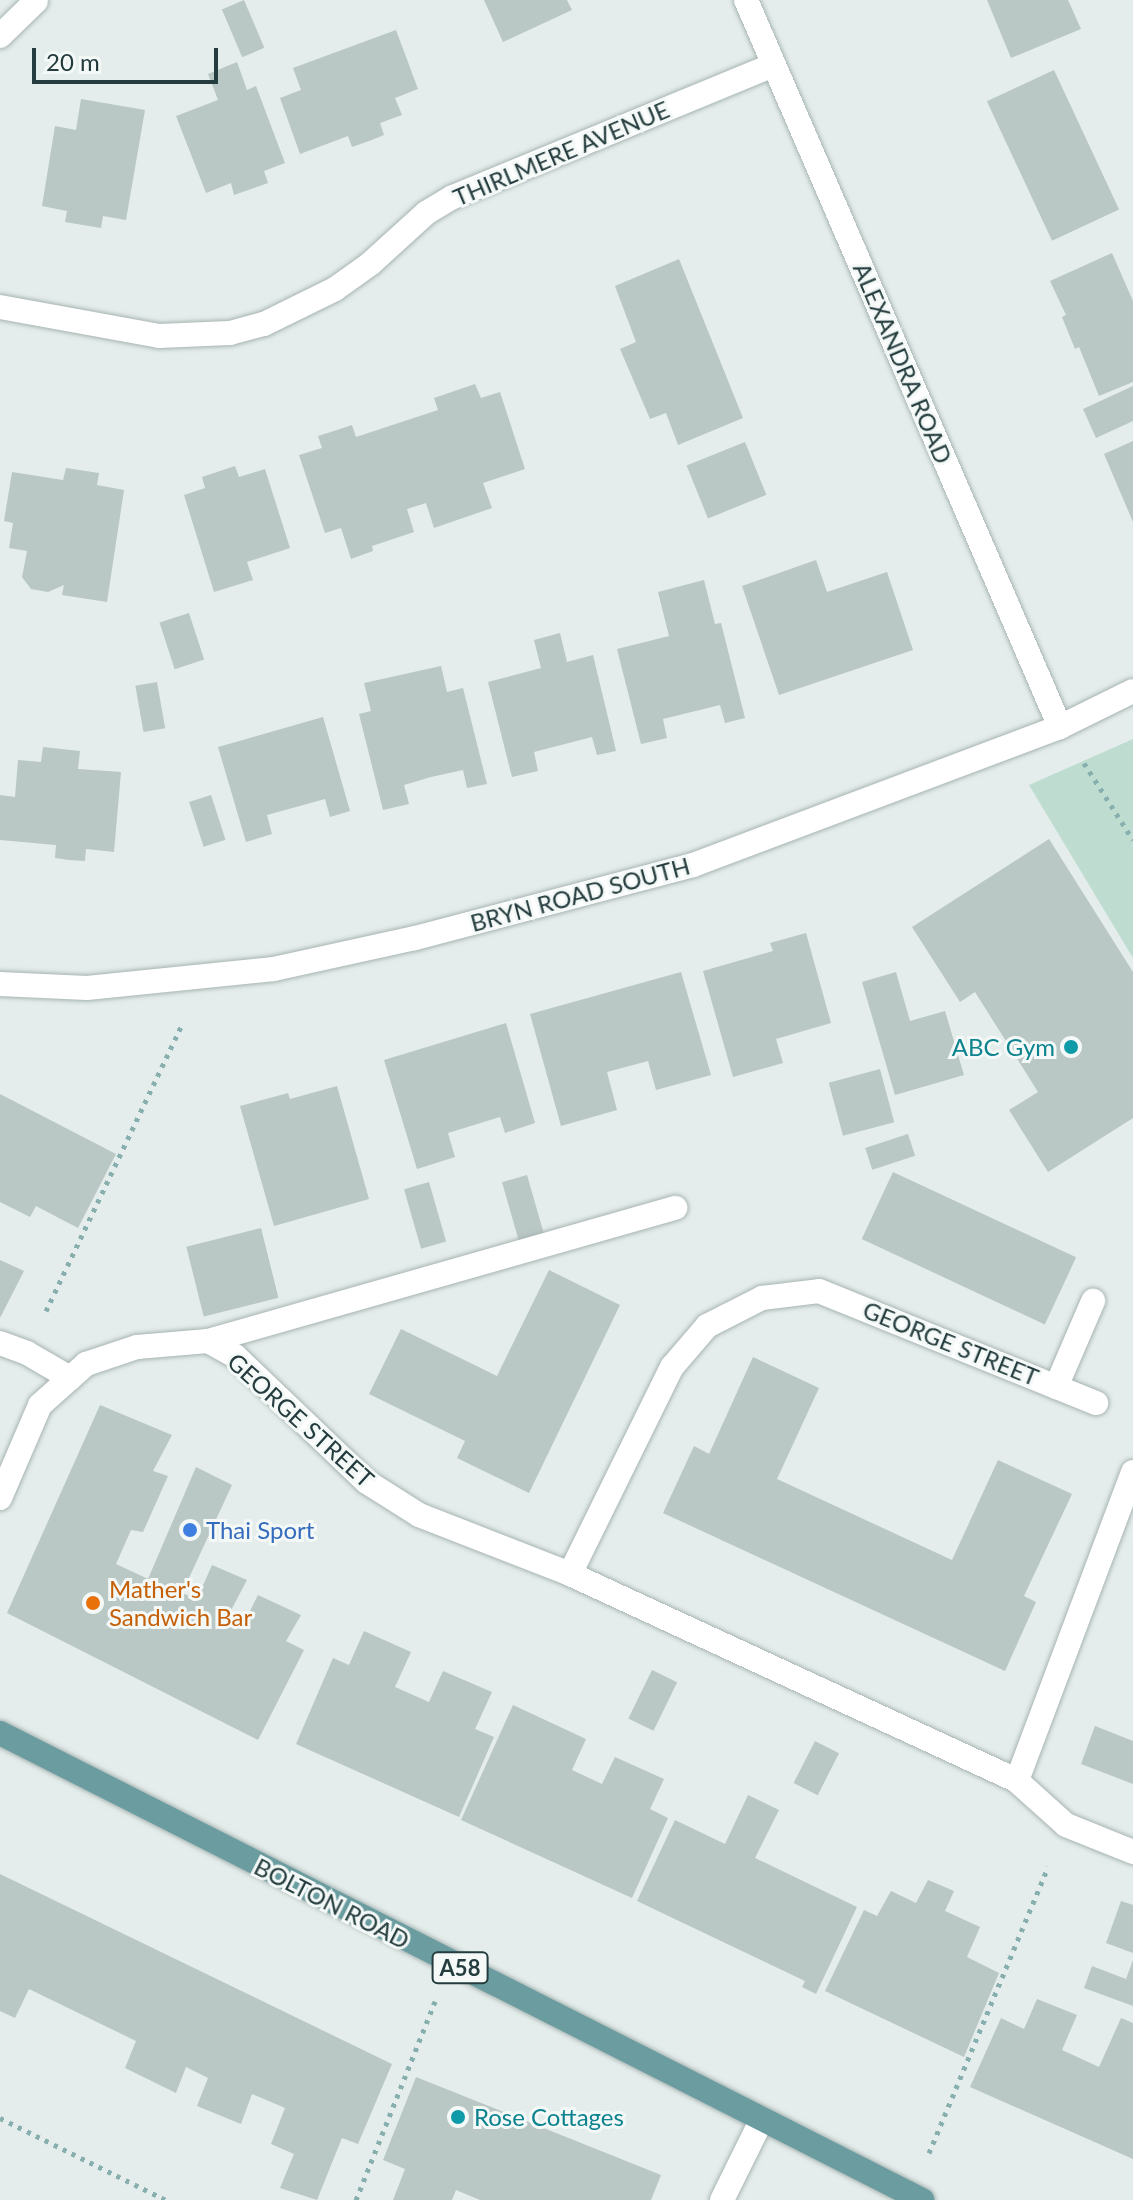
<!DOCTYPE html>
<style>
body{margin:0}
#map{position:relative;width:1133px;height:2200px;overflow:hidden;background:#e4edeb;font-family:Lato,sans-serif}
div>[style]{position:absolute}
.green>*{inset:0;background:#bedcd0}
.building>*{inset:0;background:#b9c7c5;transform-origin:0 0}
.path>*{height:5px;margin-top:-2.5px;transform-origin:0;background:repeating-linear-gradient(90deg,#86afae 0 4px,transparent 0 10px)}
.roads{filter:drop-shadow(0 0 2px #a7b4b3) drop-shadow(0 0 2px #a7b4b3)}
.lane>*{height:24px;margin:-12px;padding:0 12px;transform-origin:12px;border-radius:12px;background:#fff}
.street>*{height:24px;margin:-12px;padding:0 12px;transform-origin:12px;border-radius:12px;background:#fff}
.secondary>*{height:24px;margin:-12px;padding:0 12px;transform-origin:12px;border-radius:12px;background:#fff}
.primary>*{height:24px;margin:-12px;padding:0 12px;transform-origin:12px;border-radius:12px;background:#6b9da0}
.dots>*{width:22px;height:22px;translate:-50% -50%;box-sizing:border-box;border:4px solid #f4f9f8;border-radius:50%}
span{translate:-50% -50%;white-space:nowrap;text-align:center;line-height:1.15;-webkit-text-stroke:6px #f4f9f8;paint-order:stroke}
.shield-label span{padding:2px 6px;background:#f4f9f8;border:2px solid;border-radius:6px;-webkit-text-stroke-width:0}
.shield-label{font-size:22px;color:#243c3d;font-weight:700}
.street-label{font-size:24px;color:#243c3d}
.culture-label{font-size:24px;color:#0d838f}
.right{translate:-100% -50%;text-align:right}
.left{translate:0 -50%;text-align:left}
.shop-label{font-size:24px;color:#366cbe}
.food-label{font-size:24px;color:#c56008}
.scale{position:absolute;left:32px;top:48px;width:186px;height:36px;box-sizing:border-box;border:4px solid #243c3d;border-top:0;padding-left:10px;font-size:24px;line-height:28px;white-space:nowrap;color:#243c3d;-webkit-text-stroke:6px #f4f9f8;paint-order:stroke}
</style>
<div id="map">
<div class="green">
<i style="clip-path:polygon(1133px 739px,1133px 958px,1029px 785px)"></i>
</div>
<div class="building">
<i style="left:244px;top:0;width:52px;height:24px;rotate:67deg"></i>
<i style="clip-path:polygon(484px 0,567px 0,572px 10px,503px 42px)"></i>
<i style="clip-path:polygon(987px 0,1068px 0,1081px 29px,1011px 58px)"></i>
<i style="clip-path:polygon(396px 30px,418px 89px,395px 98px,402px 115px,380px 123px,384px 135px,369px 141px,352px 147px,348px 136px,300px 154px,280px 98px,301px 90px,293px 68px)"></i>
<i style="clip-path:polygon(237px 62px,247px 90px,256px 86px,285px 163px,264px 171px,268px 183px,234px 195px,231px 183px,206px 193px,176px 116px,218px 100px,208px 74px)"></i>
<i style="left:1054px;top:70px;width:154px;height:74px;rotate:65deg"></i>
<i style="clip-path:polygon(81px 99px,145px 110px,126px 220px,103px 216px,101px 228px,65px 222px,67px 211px,42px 206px,55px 126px,76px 130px)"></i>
<i style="clip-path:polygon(1112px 253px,1133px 301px,1133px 382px,1099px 396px,1079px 347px,1075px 349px,1062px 317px,1066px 315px,1050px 281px)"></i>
<i style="clip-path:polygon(679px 259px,743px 418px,678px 445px,666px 413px,650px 419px,620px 349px,636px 342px,615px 286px)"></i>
<i style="clip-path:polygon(475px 384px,481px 398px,500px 392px,525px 469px,483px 483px,492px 508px,434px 528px,426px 503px,407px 509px,414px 532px,372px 546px,373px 551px,351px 559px,341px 528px,325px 533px,299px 455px,322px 448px,318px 436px,334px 431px,352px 425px,356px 437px,438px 410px,434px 398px)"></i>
<i style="clip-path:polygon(1133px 386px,1133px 421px,1096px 438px,1083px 409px)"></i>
<i style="clip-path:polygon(1133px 441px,1133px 522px,1104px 454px)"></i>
<i style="left:745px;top:442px;width:57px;height:63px;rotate:68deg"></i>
<i style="clip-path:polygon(235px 466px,239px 477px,265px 469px,290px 548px,247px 562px,253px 580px,214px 592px,184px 495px,205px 488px,202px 477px)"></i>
<i style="clip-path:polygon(66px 468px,99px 473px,97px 485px,124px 490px,107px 602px,62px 595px,64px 585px,48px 592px,31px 589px,22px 577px,27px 551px,9px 548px,13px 523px,4px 521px,12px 472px,63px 480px)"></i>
<i style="clip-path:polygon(816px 560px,827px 592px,887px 572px,913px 650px,779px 695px,742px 586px)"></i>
<i style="clip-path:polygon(704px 580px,715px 624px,721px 623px,745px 718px,725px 723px,720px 705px,663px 719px,667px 738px,641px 744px,617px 649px,669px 636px,658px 592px)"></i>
<i style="left:189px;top:613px;width:49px;height:31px;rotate:72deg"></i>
<i style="clip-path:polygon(560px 633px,567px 662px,593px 655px,616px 751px,597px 755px,592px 737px,534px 752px,538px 771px,512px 777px,488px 682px,541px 668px,534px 640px)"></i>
<i style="clip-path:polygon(441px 666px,447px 692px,463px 688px,487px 784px,467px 788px,463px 770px,431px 777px,404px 785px,409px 804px,383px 810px,359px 714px,371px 711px,364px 683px)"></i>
<i style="left:157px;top:682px;width:47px;height:22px;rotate:80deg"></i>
<i style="clip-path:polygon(323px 717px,350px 811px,330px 817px,325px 799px,267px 815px,272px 834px,246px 842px,218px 747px)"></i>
<i style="clip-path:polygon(43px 747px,80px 751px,78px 769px,121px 772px,114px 852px,86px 849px,85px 861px,69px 860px,55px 858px,56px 845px,0 840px,0 795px,15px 797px,18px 760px,41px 762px)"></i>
<i style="left:211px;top:795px;width:47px;height:23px;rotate:72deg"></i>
<i style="clip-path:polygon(1049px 839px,1133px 972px,1133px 1118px,1048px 1172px,1009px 1110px,1038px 1092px,975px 992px,960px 1002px,912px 927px)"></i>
<i style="clip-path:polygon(806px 933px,831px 1023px,776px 1039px,783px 1063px,733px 1077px,703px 971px,773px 951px,770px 943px)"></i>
<i style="clip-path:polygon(681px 972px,711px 1075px,656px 1090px,648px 1061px,607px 1072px,617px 1110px,561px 1126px,530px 1014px)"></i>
<i style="clip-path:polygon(896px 972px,910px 1021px,945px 1011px,964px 1075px,895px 1095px,862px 982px)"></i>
<i style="clip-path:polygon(506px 1023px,535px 1123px,505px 1133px,500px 1117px,448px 1133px,455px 1157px,417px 1169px,384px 1060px)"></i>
<i style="left:880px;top:1069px;width:55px;height:53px;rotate:75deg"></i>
<i style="clip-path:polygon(337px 1086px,369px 1199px,274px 1226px,240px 1106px,288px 1093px,290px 1099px)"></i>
<i style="clip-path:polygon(0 1094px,116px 1154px,78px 1228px,36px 1206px,30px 1217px,0 1202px)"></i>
<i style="left:908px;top:1134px;width:23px;height:45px;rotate:72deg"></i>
<i style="left:893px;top:1172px;width:202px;height:74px;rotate:25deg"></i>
<i style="left:527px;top:1175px;width:62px;height:26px;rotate:74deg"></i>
<i style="left:429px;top:1182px;width:62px;height:26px;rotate:74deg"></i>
<i style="left:261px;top:1228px;width:72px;height:77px;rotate:76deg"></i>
<i style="clip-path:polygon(0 1260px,24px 1271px,0 1318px)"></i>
<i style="clip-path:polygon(549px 1270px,620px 1305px,529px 1493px,457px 1458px,465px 1441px,369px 1394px,401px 1329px,497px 1376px)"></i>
<i style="clip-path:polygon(753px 1357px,819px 1388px,777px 1479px,952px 1560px,998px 1460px,1072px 1494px,1024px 1596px,1036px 1602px,1005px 1671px,663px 1513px,694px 1446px,709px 1454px)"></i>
<i style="clip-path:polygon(100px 1405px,172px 1435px,153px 1471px,168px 1476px,143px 1532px,131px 1530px,116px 1564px,148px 1579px,196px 1467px,232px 1485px,182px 1593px,197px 1599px,212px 1565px,247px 1580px,228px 1616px,244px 1623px,258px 1595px,301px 1615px,286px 1641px,304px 1650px,258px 1740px,7px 1613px)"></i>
<i style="clip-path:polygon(364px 1631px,411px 1652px,395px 1687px,429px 1702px,443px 1671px,492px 1692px,475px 1729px,494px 1737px,459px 1817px,296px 1744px,333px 1658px,349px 1665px)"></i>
<i style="left:652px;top:1670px;width:28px;height:54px;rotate:26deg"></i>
<i style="clip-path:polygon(513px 1705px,586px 1739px,572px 1770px,602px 1784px,615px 1757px,664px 1779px,650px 1809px,668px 1818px,632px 1898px,461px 1820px)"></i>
<i style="clip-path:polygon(1095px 1726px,1133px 1741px,1133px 1784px,1081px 1764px)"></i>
<i style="left:815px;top:1741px;width:27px;height:47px;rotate:27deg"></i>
<i style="clip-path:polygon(748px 1795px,779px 1810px,755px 1858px,857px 1907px,816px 1994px,802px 1987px,805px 1981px,637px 1901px,675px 1820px,725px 1844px)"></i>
<i style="clip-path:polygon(0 1874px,392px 2064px,358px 2144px,342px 2138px,317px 2200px,280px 2188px,294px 2154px,271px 2144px,285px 2108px,252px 2094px,241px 2124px,197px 2106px,208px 2078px,186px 2067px,176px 2093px,125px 2068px,136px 2041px,29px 1989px,15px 2018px,0 2011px)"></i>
<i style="clip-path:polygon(928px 1880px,954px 1891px,945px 1911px,980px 1927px,967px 1957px,999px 1973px,964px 2057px,825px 1991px,864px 1910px,877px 1916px,891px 1891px,916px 1903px)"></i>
<i style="clip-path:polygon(1121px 1901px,1133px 1905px,1133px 1953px,1106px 1943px)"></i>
<i style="clip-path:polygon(1133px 1960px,1133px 2006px,1084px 1988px,1092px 1966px,1126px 1979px)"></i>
<i style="clip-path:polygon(1037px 1999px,1077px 2015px,1062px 2050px,1099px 2067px,1121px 2018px,1133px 2023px,1133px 2159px,970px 2087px,1001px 2018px,1024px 2029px)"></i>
<i style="clip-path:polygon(416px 2077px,661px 2175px,651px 2200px,480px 2200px,456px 2190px,452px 2200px,393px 2200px,405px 2169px,383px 2160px)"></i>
</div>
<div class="path">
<i style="left:1084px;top:763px;width:91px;rotate:57.5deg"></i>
<i style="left:46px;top:1311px;width:318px;rotate:-64.6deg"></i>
<i style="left:0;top:2118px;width:185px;rotate:26.3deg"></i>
<i style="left:929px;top:2153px;width:310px;rotate:-67.4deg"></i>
<i style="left:356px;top:2200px;width:214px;rotate:-68.3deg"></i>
</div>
<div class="roads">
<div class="lane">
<i style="left:208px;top:1341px;width:486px;rotate:-15.9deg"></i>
<i style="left:0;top:1343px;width:29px;rotate:20deg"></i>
<i style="left:27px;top:1353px;width:50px;rotate:30.2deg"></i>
<i style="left:1133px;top:1472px;width:330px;rotate:110.6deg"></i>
<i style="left:1017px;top:1781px;width:66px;rotate:41.9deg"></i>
<i style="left:1066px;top:1825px;width:72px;rotate:21.9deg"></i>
</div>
<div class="street">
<i style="left:0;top:36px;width:50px;rotate:-44.2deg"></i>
<i style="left:0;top:307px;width:162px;rotate:10.3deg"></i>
<i style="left:159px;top:336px;width:71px;rotate:-2.4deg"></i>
<i style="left:230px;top:333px;width:35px;rotate:-15deg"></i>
<i style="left:264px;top:324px;width:79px;rotate:-26.2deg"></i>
<i style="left:335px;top:289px;width:43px;rotate:-35.5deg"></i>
<i style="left:370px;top:264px;width:76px;rotate:-42.3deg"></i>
<i style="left:426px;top:213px;width:31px;rotate:-31deg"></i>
<i style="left:453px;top:197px;width:346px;rotate:-22.4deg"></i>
<i style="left:1056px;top:1387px;width:94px;rotate:-66.7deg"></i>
<i style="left:0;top:1498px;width:101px;rotate:-66.7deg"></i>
<i style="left:40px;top:1405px;width:62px;rotate:-41.7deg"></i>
<i style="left:86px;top:1364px;width:54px;rotate:-18.4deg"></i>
<i style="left:137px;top:1347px;width:71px;rotate:-4.8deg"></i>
<i style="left:208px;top:1341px;width:31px;rotate:29deg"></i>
<i style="left:235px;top:1356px;width:182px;rotate:43.7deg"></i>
<i style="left:367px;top:1482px;width:62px;rotate:32.4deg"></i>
<i style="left:419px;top:1515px;width:162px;rotate:21.3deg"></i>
<i style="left:570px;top:1574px;width:231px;rotate:-63.8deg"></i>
<i style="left:672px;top:1367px;width:54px;rotate:-49.5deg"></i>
<i style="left:707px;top:1326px;width:62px;rotate:-27deg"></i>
<i style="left:762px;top:1298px;width:57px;rotate:-7deg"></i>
<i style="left:819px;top:1291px;width:299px;rotate:22deg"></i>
<i style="left:570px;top:1574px;width:493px;rotate:24.8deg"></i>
<i style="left:722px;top:2200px;width:88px;rotate:-63.7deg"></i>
</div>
<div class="secondary">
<i style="left:746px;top:0;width:792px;rotate:66.64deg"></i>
<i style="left:0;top:984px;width:87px;rotate:2.6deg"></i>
<i style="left:87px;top:988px;width:188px;rotate:-5.8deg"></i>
<i style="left:274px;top:969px;width:144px;rotate:-12.4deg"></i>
<i style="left:415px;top:938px;width:287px;rotate:-14.7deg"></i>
<i style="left:693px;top:865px;width:392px;rotate:-20.6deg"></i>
<i style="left:1060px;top:727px;width:81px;rotate:-26.3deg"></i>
</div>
<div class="primary">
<i style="left:0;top:1733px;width:1034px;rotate:26.86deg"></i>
</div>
</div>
<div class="dots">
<i style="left:1071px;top:1047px;background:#0f9aa8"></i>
<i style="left:190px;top:1530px;background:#3f7fe0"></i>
<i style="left:93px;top:1603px;background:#e8710a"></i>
<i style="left:458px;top:2117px;background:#0f9aa8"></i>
</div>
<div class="shield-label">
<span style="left:460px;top:1968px">A58</span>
</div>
<div class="street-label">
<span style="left:561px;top:153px;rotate:-23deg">THIRLMERE AVENUE</span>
<span style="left:903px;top:363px;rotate:67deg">ALEXANDRA ROAD</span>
<span style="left:580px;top:894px;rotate:-15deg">BRYN ROAD SOUTH</span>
<span style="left:951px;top:1343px;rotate:22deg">GEORGE STREET</span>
<span style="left:301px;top:1420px;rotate:42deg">GEORGE STREET</span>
<span style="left:332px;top:1903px;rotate:27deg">BOLTON ROAD</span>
</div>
<div class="culture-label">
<span class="right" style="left:1055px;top:1047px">ABC Gym</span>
<span class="left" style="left:474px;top:2117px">Rose Cottages</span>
</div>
<div class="shop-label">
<span class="left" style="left:206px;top:1530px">Thai Sport</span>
</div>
<div class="food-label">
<span class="left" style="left:109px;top:1603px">Mather's<br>Sandwich Bar</span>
</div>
<div class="scale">20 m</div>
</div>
